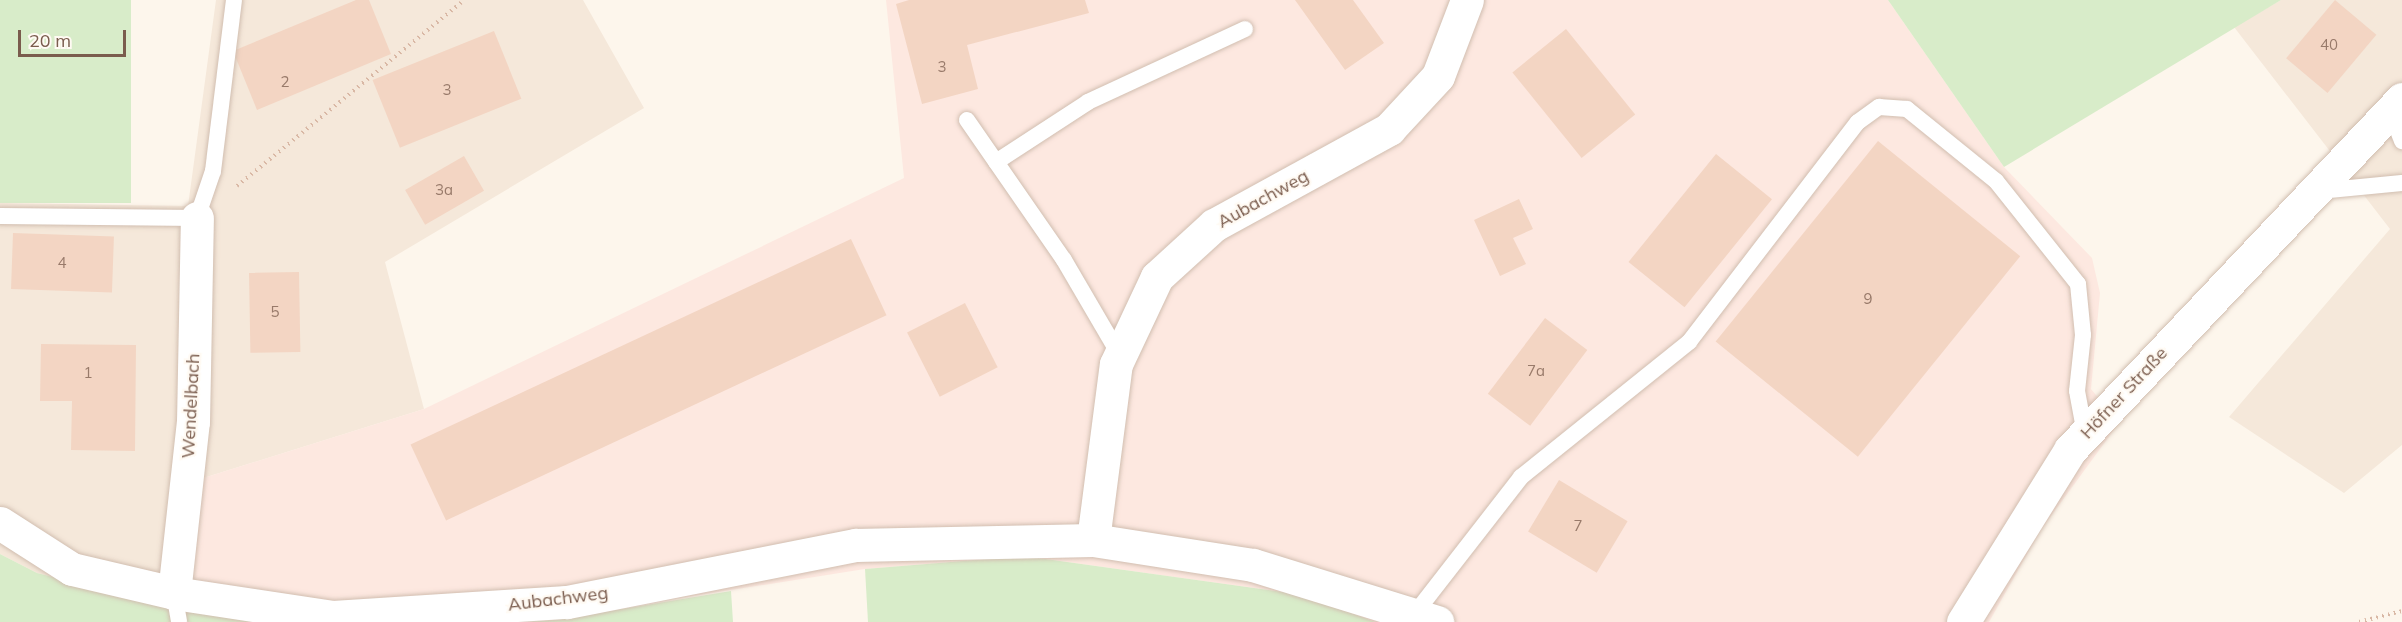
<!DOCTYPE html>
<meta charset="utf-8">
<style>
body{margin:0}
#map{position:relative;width:2402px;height:622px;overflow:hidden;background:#fdf6ec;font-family:Mulish,sans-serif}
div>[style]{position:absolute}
.residential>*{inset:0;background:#f5e8da}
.commercial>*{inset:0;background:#fde8e0}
.green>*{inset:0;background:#d8ecc9;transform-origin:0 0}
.building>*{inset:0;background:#f3d5c3;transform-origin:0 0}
.path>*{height:4px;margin-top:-2px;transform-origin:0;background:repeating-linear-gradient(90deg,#d9b8a5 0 1.5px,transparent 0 6px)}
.roads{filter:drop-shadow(0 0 2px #d1beb0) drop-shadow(0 0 2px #d1beb0)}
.service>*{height:16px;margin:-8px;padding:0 8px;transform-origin:8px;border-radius:8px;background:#fff}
.minor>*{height:33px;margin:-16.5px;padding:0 16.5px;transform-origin:16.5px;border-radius:16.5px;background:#fff}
span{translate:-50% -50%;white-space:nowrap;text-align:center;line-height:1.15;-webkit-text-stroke:4.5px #fffaf3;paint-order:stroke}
.number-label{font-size:15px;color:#987a6a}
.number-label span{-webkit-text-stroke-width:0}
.street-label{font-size:18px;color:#7a5c4d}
.scale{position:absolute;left:18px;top:30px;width:108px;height:27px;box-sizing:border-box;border:3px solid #7a5c4d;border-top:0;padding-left:8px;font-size:18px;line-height:21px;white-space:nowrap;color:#7a5c4d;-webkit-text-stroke:4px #fffaf3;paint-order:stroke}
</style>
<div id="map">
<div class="residential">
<i style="clip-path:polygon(216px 0,583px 0,644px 108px,385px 262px,424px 409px,197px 480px,170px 606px,37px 573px,0 554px,0 203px,188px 206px)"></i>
<i style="clip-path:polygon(2281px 0,2402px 0,2402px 445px,2344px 493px,2229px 417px,2390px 229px,2234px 27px)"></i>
</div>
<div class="commercial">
<i style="clip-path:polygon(886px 0,1888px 0,2004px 167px,2092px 258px,2100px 293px,2091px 389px,2119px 423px,2040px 531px,1989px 622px,1375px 622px,1304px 595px,1024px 556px,865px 569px,527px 622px,272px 622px,170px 606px,197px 480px,424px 409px,904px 178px)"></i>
</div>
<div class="green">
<i style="left:0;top:0;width:131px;height:203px"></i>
<i style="clip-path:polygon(1888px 0,2281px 0,2004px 167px)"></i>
<i style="clip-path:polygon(0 554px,37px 573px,170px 606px,272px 622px,0 622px)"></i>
<i style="clip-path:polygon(1024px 556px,1304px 595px,1375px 622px,868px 622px,865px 569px)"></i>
<i style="clip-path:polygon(731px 591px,733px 622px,527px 622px,555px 620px)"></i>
</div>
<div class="building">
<i style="clip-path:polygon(356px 0,369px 0,391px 54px,257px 110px,233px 51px)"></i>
<i style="clip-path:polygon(909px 0,1085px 0,1089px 13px,967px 45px,978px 89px,922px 104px,896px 4px)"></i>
<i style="clip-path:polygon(1295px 0,1353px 0,1384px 43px,1345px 70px)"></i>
<i style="left:2335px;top:0;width:54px;height:76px;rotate:40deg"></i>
<i style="left:1566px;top:29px;width:110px;height:69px;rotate:51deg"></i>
<i style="left:494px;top:31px;width:73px;height:131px;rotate:68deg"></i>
<i style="left:1878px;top:141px;width:183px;height:258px;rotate:39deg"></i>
<i style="left:1716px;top:154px;width:72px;height:139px;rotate:39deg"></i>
<i style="left:464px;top:156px;width:40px;height:68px;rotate:60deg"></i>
<i style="clip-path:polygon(1519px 199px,1533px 229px,1513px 238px,1526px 264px,1500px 276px,1474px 220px)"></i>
<i style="left:13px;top:233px;width:101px;height:56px;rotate:2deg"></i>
<i style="left:851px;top:239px;width:84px;height:486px;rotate:65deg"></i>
<i style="left:299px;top:272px;width:80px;height:50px;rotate:89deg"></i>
<i style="left:965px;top:303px;width:72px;height:65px;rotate:63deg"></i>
<i style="left:1545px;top:318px;width:53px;height:95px;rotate:37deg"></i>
<i style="clip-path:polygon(41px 344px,136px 345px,135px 451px,71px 450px,72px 401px,40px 401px)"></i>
<i style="left:1559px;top:480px;width:80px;height:60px;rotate:31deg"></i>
</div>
<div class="path">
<i style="left:237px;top:186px;width:293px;rotate:-39.3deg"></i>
<i style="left:2359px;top:622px;width:44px;rotate:-14.3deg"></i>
</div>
<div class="roads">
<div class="service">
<i style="left:2392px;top:115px;width:28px;rotate:69deg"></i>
<i style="left:967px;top:120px;width:170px;rotate:55.3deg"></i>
<i style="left:1064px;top:260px;width:111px;rotate:59.7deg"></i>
<i style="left:996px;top:162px;width:110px;rotate:-33.1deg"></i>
<i style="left:1088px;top:102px;width:173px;rotate:-24.9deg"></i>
<i style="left:2319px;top:191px;width:83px;rotate:-5.5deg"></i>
<i style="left:0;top:216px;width:197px;rotate:0.6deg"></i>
<i style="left:197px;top:218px;width:50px;rotate:-71.2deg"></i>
<i style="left:213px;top:171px;width:172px;rotate:-83deg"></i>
<i style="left:174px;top:593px;width:29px;rotate:80deg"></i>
<i style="left:1416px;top:612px;width:171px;rotate:-52.1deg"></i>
<i style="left:1521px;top:477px;width:216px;rotate:-38.8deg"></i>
<i style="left:1689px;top:342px;width:277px;rotate:-52.5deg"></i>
<i style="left:1858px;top:122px;width:26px;rotate:-36deg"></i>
<i style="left:1879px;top:107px;width:28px;rotate:4deg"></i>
<i style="left:1907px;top:109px;width:114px;rotate:39deg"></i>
<i style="left:1996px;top:181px;width:132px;rotate:51.5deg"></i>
<i style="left:2078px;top:284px;width:51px;rotate:84.4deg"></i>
<i style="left:2083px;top:335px;width:56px;rotate:96.1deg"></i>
<i style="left:2077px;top:391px;width:44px;rotate:79.5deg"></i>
</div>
<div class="minor">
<i style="left:0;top:523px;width:85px;rotate:32.6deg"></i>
<i style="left:72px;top:569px;width:105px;rotate:13.2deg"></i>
<i style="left:174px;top:593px;width:161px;rotate:8.6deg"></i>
<i style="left:333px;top:617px;width:234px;rotate:-3.7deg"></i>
<i style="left:567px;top:602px;width:294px;rotate:-11.2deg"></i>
<i style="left:855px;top:545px;width:238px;rotate:-1.2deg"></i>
<i style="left:1093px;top:540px;width:162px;rotate:8.9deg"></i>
<i style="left:1253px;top:565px;width:193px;rotate:17.2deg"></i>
<i style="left:1093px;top:540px;width:177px;rotate:-82.6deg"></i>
<i style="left:1116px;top:364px;width:96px;rotate:-64.8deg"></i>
<i style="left:1157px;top:277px;width:77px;rotate:-42.4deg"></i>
<i style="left:1214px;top:225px;width:200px;rotate:-28.7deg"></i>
<i style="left:1389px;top:129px;width:72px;rotate:-47.2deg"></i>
<i style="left:1438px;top:76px;width:81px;rotate:-69.1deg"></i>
<i style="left:174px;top:593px;width:172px;rotate:-83.7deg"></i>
<i style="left:193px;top:422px;width:204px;rotate:-88.9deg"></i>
<i style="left:1963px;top:622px;width:203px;rotate:-58.1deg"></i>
<i style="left:2070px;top:450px;width:483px;rotate:-46.6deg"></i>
</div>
</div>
<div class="number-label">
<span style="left:2329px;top:45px">40</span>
<span style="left:942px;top:67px">3</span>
<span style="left:285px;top:82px">2</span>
<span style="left:447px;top:90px">3</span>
<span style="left:444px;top:190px">3a</span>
<span style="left:62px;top:263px">4</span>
<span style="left:1868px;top:299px">9</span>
<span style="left:275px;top:312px">5</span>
<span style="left:1536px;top:371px">7a</span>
<span style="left:88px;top:373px">1</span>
<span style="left:1578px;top:526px">7</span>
</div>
<div class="street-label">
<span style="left:1263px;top:199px;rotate:-29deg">Aubachweg</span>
<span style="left:2124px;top:393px;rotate:-47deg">Höfner Straße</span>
<span style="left:191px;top:406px;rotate:-87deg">Wendelbach</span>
<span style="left:558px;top:599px;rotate:-7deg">Aubachweg</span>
</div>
<div class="scale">20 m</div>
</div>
